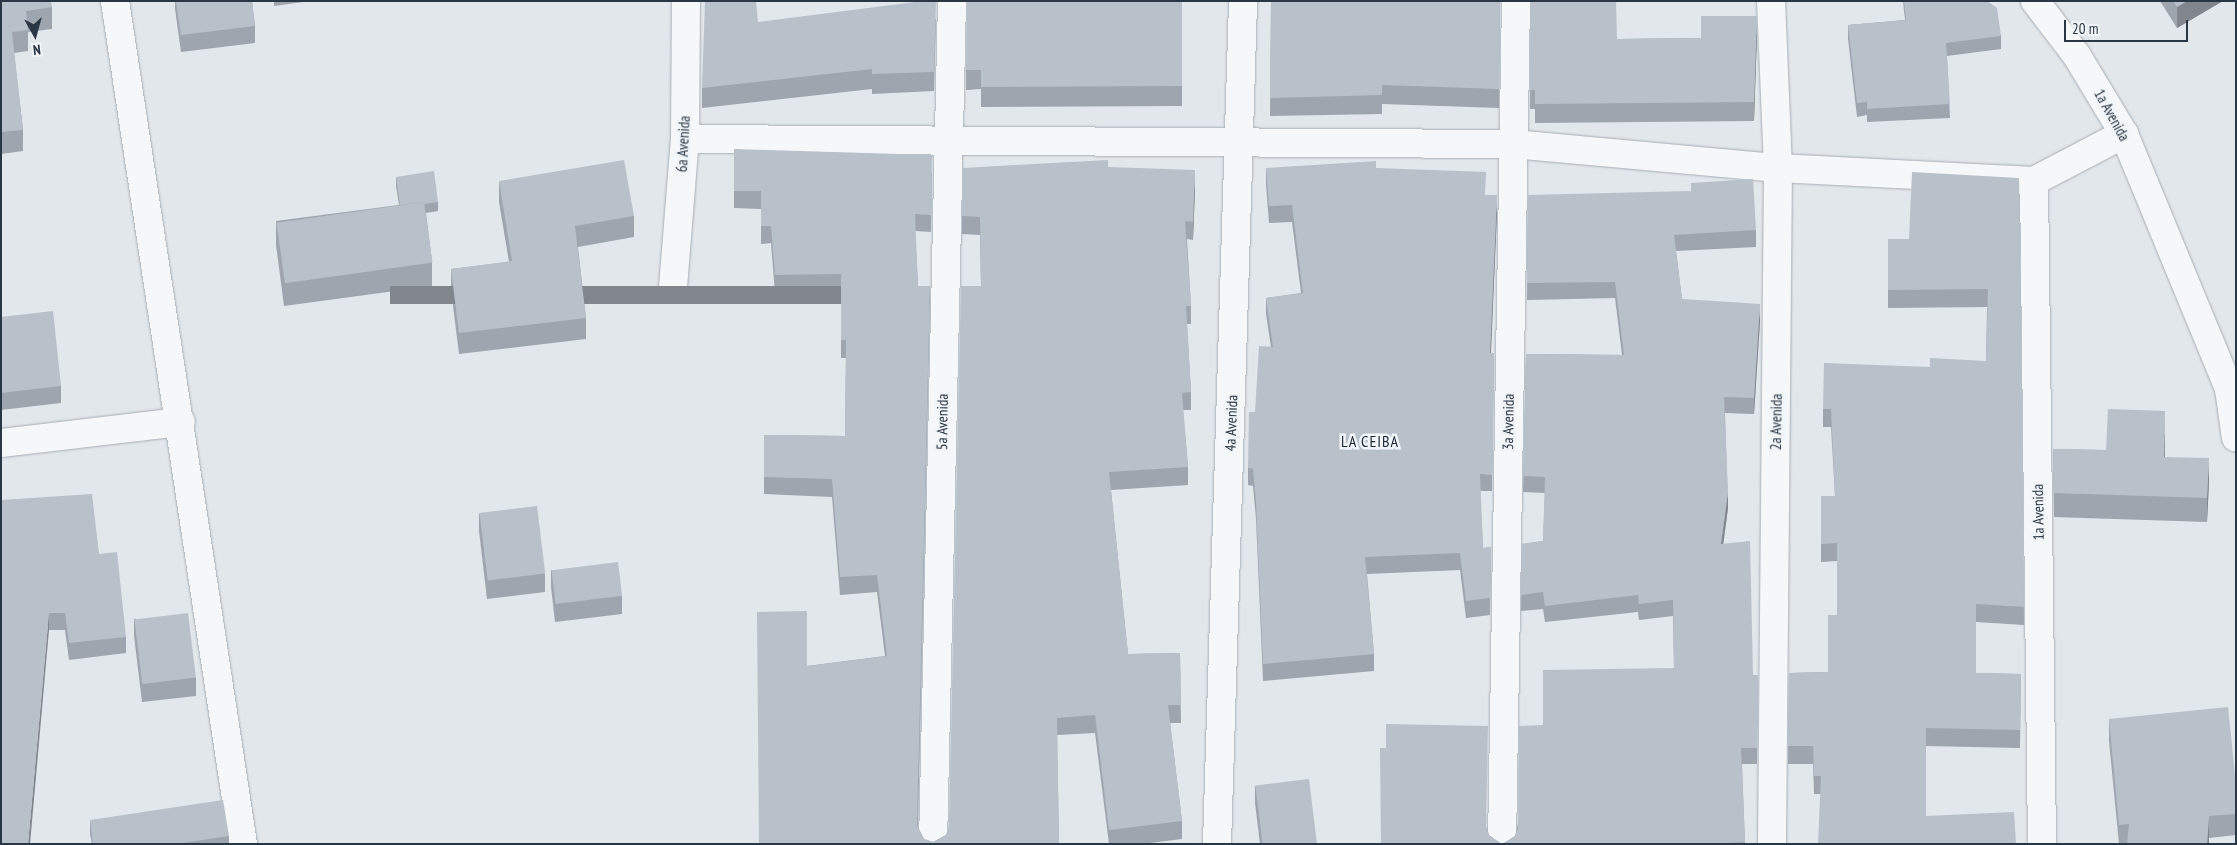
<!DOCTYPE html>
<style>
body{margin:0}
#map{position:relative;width:2237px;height:845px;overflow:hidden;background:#e1e7eb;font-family:"PT Sans Narrow",sans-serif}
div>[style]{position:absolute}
.roads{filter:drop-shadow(0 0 1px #a6aeb6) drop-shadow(0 0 1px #a6aeb6)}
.minor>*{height:28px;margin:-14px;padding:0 14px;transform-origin:14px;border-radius:14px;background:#f5f7f9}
.tertiary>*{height:28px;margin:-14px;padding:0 14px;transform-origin:14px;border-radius:14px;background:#f5f7f9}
.wall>*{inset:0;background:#9ea5ae}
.shaded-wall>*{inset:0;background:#81868d;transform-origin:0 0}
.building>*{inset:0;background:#b8c0ca;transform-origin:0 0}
span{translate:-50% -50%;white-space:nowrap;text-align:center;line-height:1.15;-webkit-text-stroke:5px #f1f5f8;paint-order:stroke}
.street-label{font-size:15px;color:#283645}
.neighbourhood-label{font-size:16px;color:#1a2736;letter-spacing:1px}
.frame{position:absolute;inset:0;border:2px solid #283645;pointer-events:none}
.north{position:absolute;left:10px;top:10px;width:50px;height:50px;-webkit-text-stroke:4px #f1f5f8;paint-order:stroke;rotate:173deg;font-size:14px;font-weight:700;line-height:20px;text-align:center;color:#283645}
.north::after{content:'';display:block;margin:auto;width:18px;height:22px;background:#283645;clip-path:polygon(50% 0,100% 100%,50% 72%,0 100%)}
.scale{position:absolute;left:2064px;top:20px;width:124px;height:22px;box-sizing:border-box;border:2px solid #283645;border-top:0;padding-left:6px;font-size:15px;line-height:18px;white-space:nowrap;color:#283645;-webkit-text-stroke:4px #f1f5f8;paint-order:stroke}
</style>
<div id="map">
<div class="roads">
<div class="minor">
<i style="left:115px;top:1px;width:853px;rotate:81.37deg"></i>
<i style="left:1771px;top:1px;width:167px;rotate:87.6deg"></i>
<i style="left:1778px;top:168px;width:676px;rotate:90.51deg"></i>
<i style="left:685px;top:139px;width:828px;rotate:0.35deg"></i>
<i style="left:1513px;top:144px;width:266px;rotate:5.2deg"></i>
<i style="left:1778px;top:168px;width:256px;rotate:2.9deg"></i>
<i style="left:2034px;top:181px;width:102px;rotate:-27.6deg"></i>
<i style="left:2034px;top:181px;width:663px;rotate:89.31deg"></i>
<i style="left:673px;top:287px;width:148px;rotate:-85.4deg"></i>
<i style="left:685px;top:139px;width:138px;rotate:-89.6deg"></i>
<i style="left:1px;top:443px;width:181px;rotate:-6.7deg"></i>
<i style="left:933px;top:844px;width:843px;rotate:-88.71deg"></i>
<i style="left:1217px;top:844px;width:843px;rotate:-88.23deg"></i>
<i style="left:1502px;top:844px;width:843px;rotate:-89.05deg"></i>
</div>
<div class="tertiary">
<i style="left:2035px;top:1px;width:69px;rotate:52.6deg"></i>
<i style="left:2077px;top:56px;width:91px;rotate:58.9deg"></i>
<i style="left:2124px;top:134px;width:276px;rotate:67.6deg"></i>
<i style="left:2229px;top:389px;width:49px;rotate:81.9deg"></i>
</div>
</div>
<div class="wall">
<i style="clip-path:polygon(1px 1px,52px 7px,52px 29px,28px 32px,28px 51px,14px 53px,23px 130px,23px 151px,1px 154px)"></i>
<i style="clip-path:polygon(175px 1px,252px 1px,255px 26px,255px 43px,181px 52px,175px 9px)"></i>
<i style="clip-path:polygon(274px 1px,311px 1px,274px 6px)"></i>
<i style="clip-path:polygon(1182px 1px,1182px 106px,981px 107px,981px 89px,966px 90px,966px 70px)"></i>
<i style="clip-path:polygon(1271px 1px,1500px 1px,1499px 108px,1382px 104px,1382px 114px,1270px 116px)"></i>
<i style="clip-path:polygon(1531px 1px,1617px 39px,1701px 38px,1757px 35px,1754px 121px,1535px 123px,1535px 109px,1530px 109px)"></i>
<i style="clip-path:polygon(1903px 1px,1987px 1px,2001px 36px,2001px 49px,1947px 56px,1950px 118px,1867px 122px,1867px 115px,1857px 117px,1848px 39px,1848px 25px,1905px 20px)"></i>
<i style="clip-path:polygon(2160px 1px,2223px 1px,2177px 28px)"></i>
<i style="clip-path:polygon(936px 19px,934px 91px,872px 94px,872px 89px,702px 108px,702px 88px,758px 22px)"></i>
<i style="clip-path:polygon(734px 149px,932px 173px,931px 232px,915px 231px,918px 286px,930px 304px,918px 827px,924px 839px,933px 842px,946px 835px,949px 827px,981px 286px,980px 235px,962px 234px,962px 216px,1108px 167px,1195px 188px,1193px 240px,1187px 239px,1191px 306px,1191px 324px,1187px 324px,1191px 392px,1191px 410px,1183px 410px,1188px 467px,1188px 485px,1111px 490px,1128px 654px,1180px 653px,1181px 723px,1170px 723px,1182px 821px,1182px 839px,1142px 844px,1109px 844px,1095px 733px,1057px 735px,1059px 844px,759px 844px,807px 666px,885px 656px,877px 592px,840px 595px,832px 497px,764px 494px,764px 435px,845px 436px,846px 358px,841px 358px,841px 291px,775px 293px,771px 243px,761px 244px,761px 209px,734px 208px)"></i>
<i style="clip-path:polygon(1266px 168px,1376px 168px,1485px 195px,1497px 212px,1491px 353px,1494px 353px,1492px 491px,1480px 491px,1483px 548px,1491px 547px,1490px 615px,1466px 618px,1460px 570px,1367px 574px,1374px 654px,1374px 671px,1263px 681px,1256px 519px,1253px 486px,1248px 485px,1248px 468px,1255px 412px,1271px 347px,1266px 314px,1266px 298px,1301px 293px,1292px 222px,1269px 223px,1266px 185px)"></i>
<i style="clip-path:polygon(396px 177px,438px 202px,438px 211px,426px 213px,432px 262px,432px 286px,284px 306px,276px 245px,276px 221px,399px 205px,396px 186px)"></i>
<i style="clip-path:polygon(2019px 178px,2024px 625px,1976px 622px,1976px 673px,2021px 674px,2020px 748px,1926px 746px,1926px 816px,2016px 844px,1820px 794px,1814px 794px,1813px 764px,1788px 764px,1789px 673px,1828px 672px,1837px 615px,1837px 561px,1821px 562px,1821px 496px,1835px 496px,1831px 427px,1823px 427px,1823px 409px,1930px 367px,1986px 361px,1987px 307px,1888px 308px,1888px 239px,1909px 239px)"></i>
<i style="clip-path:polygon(499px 181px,634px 216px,634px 237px,578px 247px,586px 318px,586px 339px,459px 354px,451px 290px,451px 269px,509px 262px,499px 202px)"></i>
<i style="clip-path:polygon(1528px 195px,1756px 230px,1756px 247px,1676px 251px,1682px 299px,1760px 321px,1754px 414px,1725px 413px,1728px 508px,1723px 544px,1753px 675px,1758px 675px,1757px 764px,1742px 764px,1745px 844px,1504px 844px,1504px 843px,1515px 836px,1543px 725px,1674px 668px,1673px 616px,1639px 620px,1638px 612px,1545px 622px,1543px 609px,1521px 611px,1522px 544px,1543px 541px,1545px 493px,1523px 492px,1526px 354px,1622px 355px,1615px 298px,1527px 300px)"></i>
<i style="clip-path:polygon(1px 317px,61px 386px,61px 403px,1px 410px)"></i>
<i style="clip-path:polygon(2165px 435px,2165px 457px,2209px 482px,2207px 522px,2054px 517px,2053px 449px,2106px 450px)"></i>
<i style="clip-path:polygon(1px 500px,99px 554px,126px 637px,126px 653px,69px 660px,65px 630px,49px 630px)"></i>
<i style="clip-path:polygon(479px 513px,545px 574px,545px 592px,487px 599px,479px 531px)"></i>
<i style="clip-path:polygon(551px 570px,622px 596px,622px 614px,555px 622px,551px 587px)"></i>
<i style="clip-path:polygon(134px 618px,196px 678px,196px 696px,142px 702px,134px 636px)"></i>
<i style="clip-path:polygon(2109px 719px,2236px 784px,2236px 835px,2209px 838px,2209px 844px,2119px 844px,2109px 741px)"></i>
<i style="clip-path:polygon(1386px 748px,1487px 828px,1489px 835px,1500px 843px,1500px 844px,1381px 844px)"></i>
<i style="clip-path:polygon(1255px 786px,1317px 844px,1260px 844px,1255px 803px)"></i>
<i style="clip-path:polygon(90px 820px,229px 836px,229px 844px,92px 844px,90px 834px)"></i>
</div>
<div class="shaded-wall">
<i style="clip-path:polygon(2187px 1px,2223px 1px,2177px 28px,2177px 7px)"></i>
<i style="clip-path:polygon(1757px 16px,1757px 35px,1754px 121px,1754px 102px)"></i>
<i style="clip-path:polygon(1195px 170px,1195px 188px,1193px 240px,1193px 222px)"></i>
<i style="clip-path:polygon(1497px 195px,1497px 212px,1490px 370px,1490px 353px)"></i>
<i style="left:930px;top:286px;width:18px;height:540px;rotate:90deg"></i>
<i style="clip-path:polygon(1760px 304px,1760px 321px,1754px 414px,1754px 398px)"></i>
<i style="clip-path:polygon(2165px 411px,2165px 435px,2164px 481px,2164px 457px)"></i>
<i style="clip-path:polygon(2209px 458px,2209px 482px,2207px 522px,2207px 498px)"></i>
<i style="clip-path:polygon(1728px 492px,1728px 508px,1721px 561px,1721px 544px)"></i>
<i style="clip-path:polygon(49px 613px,49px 630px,30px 844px,28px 844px)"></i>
<i style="clip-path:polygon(2209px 816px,2209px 844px,2207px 844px)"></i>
</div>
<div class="building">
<i style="clip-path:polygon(1px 1px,51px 1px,52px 7px,26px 11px,28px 30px,12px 32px,23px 130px,1px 132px)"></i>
<i style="clip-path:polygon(176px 1px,252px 1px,255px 26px,181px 35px)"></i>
<i style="clip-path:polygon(705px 1px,756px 1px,758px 22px,923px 1px,936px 1px,934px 72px,872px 74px,872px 69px,702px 88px)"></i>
<i style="clip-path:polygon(967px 1px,1182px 1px,1182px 86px,981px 87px,981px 70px,966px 70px)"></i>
<i style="clip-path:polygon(1271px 1px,1500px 1px,1499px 89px,1382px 85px,1382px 95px,1270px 98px)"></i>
<i style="clip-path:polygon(1531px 1px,1616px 1px,1617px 39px,1701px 38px,1701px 16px,1757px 16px,1754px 102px,1535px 104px,1535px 90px,1530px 90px)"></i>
<i style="clip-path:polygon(1904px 1px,1987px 1px,1997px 8px,2001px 36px,1946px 43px,1950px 104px,1867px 109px,1867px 102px,1857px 103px,1848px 25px,1906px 20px)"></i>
<i style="clip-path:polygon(2173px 1px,2187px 1px,2177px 7px)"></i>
<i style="clip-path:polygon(734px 149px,932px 155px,931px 215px,915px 214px,918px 286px,930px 286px,917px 826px,924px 839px,933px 842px,946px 835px,949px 827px,961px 286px,981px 286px,980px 217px,962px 216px,963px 168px,1108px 160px,1108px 167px,1195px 170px,1193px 222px,1185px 221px,1191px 306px,1186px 306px,1191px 392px,1182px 393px,1188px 467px,1109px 472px,1128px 654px,1180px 653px,1181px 705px,1168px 705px,1182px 821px,1109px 830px,1095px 715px,1057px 718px,1059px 844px,759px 844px,757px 612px,807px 611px,807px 666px,887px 656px,877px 575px,840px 577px,832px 479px,764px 477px,764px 435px,845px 436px,846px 340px,841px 340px,841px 274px,775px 275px,771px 226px,761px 226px,761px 191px,734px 191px)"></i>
<i style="clip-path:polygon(624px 160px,634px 216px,575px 226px,586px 318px,459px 333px,451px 269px,512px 261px,499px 181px)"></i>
<i style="clip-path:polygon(1376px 161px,1376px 168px,1486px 172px,1485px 195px,1497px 195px,1490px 353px,1494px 353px,1492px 475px,1480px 474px,1483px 548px,1491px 547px,1490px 598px,1466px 601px,1460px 553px,1365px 557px,1374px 654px,1263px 664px,1256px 502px,1253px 469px,1248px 468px,1249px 412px,1255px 412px,1259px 346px,1273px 347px,1266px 298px,1303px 293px,1292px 205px,1269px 206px,1266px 168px)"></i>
<i style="clip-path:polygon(434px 171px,438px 202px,424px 204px,424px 202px,400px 205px,396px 177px)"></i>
<i style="clip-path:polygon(1912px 172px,2019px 178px,2024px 607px,1976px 604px,1976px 673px,2021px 674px,2020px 730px,1926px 728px,1926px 816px,2014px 812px,2016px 844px,1818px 844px,1821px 776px,1814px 776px,1813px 746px,1788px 746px,1789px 673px,1828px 672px,1828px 615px,1837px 615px,1837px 543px,1821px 544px,1821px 496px,1835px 496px,1831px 409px,1823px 409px,1824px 363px,1930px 367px,1930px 358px,1986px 361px,1988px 289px,1888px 290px,1888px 239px,1909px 239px)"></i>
<i style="clip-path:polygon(1753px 179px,1756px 230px,1674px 235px,1682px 299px,1760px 304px,1754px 398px,1724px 397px,1728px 492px,1721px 544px,1750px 541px,1753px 675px,1758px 675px,1757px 748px,1741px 748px,1745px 842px,1728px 843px,1728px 844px,1517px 844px,1517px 843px,1504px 843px,1515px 836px,1518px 828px,1519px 726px,1543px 725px,1543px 670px,1674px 668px,1673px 600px,1639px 604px,1638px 595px,1545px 606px,1543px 592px,1521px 595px,1522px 544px,1543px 541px,1545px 477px,1523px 476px,1526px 354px,1624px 355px,1615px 282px,1527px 283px,1528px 195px,1691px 191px,1691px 183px)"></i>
<i style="left:424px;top:202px;width:61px;height:149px;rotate:82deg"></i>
<i style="clip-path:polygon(53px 311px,61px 386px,1px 393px,1px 317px)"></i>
<i style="clip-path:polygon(2108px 409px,2165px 411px,2164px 457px,2209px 458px,2207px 498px,2054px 493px,2053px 449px,2106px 450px)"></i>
<i style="clip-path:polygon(92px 494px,99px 554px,117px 552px,126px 637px,69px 643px,65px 613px,49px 613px,28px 844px,1px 844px,1px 500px)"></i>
<i style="left:537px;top:506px;width:68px;height:58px;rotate:83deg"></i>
<i style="left:618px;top:562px;width:34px;height:67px;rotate:83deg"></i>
<i style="left:188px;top:613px;width:65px;height:54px;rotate:83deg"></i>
<i style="clip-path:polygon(2228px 707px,2236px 784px,2236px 814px,2209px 816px,2207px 844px,2127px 844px,2129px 824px,2119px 825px,2109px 719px)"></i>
<i style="clip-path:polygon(1386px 724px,1488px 726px,1486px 827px,1489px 835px,1500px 843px,1451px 844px,1381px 844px,1380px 748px,1386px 748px)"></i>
<i style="left:1309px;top:779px;width:65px;height:54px;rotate:83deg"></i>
<i style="clip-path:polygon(223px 800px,229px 836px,176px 844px,93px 844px,90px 820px)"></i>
</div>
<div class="street-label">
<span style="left:2112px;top:115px;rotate:61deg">1a Avenida</span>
<span style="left:683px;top:144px;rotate:-87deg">6a Avenida</span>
<span style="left:942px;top:422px;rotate:-89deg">5a Avenida</span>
<span style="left:1508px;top:422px;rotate:-89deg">3a Avenida</span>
<span style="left:1776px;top:422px;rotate:-89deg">2a Avenida</span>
<span style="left:1231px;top:423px;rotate:-88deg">4a Avenida</span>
<span style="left:2038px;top:512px;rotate:-91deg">1a Avenida</span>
</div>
<div class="neighbourhood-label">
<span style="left:1370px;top:441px">LA CEIBA</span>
</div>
<div class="frame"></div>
<div class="north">N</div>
<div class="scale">20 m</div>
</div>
